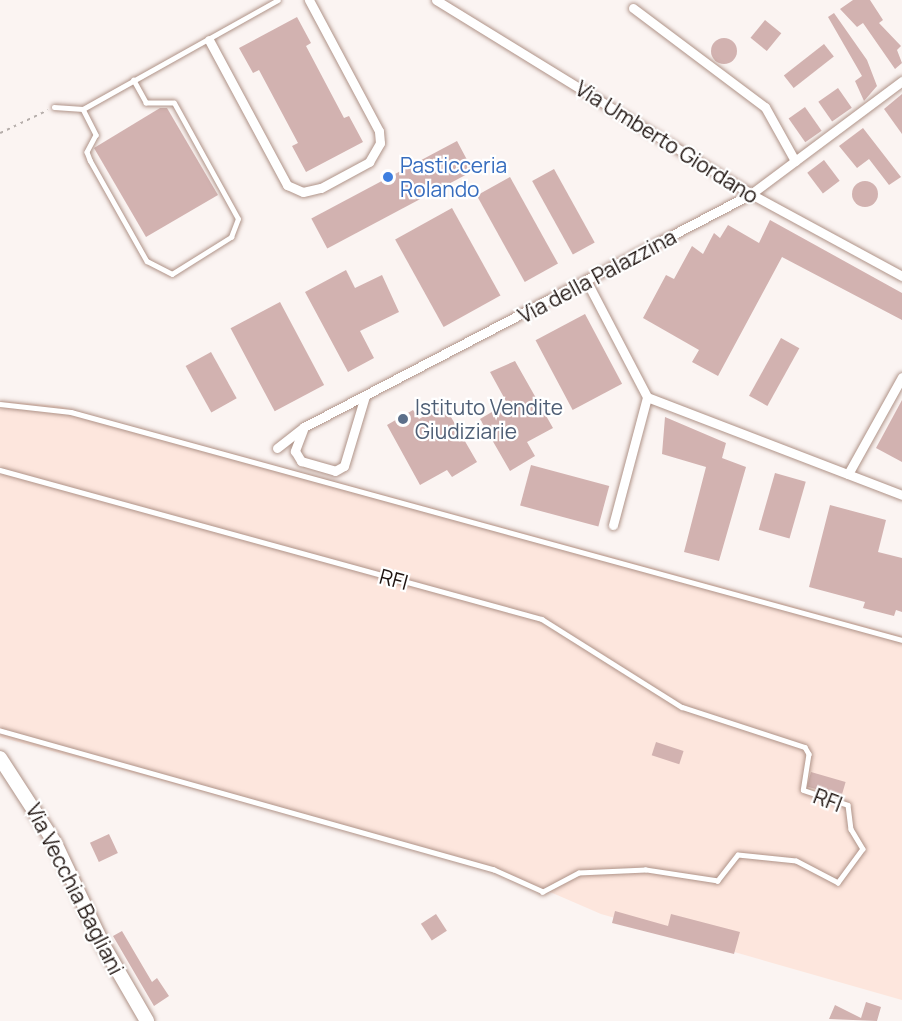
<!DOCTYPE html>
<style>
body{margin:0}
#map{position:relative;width:902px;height:1021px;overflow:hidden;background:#fbf4f2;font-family:Manrope,sans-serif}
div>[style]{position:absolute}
.built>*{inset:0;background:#fde6dd}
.building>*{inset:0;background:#d2b2b0;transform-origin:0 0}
.round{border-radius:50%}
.path>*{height:1.5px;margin-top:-0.75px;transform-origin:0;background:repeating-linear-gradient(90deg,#b6aeab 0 3px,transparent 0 7.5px)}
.roads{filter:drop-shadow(0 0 2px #af9388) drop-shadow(0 0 2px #af9388)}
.lane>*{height:4.5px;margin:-2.25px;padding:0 2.25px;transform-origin:2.25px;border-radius:2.25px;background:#fff}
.street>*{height:9px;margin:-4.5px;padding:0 4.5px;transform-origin:4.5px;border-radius:4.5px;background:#fff}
.secondary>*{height:14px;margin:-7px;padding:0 7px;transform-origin:7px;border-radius:7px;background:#fff}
.dots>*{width:16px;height:16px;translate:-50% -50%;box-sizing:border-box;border:3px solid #fff;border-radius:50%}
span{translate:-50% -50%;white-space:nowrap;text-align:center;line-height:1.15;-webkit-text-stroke:4.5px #fff;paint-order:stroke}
.street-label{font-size:21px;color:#1f1410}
.shop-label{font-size:21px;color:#366cbe}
.left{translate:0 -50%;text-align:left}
.service-label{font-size:21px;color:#4e5e75}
</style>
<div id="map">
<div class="built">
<i style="clip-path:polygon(0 401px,59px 406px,902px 636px,902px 1000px,601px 914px,506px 873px,0 737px)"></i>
</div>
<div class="building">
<i style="clip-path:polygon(853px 0,870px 0,883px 20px,879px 23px,901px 46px,897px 50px,902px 63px,895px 69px,863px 23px,857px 27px,840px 9px)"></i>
<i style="clip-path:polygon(834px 13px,867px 60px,877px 86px,864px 101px,855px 81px,862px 76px,828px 17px)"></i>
<i style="clip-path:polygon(297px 17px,311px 43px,306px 46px,344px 118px,349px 116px,363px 142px,306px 172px,292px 146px,298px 143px,259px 70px,253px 73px,239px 48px)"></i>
<i style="left:765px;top:20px;width:21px;height:23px;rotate:39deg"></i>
<i class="round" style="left:711px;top:38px;width:26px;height:26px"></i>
<i style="left:824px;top:44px;width:16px;height:51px;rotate:52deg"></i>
<i style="left:838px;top:88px;width:24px;height:24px;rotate:55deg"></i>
<i style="clip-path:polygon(902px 94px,902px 134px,884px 109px)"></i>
<i style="left:805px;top:107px;width:29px;height:20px;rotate:55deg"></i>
<i style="clip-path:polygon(160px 108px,167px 108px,218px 195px,146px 237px,94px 148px)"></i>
<i style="clip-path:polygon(863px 128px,901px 177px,889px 185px,869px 159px,857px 168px,839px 146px)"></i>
<i style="left:457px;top:141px;width:34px;height:165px;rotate:62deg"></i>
<i style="left:824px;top:160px;width:26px;height:21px;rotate:53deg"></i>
<i style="left:554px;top:169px;width:84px;height:25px;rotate:61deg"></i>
<i style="left:510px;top:177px;width:99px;height:38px;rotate:61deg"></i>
<i class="round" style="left:852px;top:181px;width:26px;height:26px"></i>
<i style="left:452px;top:208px;width:100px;height:65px;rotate:61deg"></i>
<i style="clip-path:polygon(770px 220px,902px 293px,902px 320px,782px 257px,718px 376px,692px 362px,699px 350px,643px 318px,666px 275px,674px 279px,692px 246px,703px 254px,714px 233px,720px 238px,728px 225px,759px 243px)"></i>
<i style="clip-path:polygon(346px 270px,355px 288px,382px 275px,399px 312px,360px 331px,374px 358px,348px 372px,305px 292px)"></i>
<i style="left:280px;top:302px;width:94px;height:56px;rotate:62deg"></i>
<i style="left:585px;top:314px;width:79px;height:56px;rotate:62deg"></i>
<i style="left:781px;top:338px;width:21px;height:66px;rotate:29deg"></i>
<i style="left:211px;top:352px;width:53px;height:29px;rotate:61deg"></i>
<i style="clip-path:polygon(515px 361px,553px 428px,527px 442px,535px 456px,510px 471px,480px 419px,507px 403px,490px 372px)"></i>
<i style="clip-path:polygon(902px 400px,902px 462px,876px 448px)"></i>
<i style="clip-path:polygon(444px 405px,477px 462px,452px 477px,447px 470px,420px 485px,387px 425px,413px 410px,419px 419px)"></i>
<i style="clip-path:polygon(665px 417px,726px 443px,722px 458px,746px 467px,719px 561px,684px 552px,706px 467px,662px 454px)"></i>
<i style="left:531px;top:465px;width:81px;height:42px;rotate:15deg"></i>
<i style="left:775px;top:473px;width:32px;height:59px;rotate:16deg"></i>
<i style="clip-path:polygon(830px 505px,886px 520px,878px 552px,902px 558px,902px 612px,896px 610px,894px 616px,863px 608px,865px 602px,809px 587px)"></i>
<i style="left:656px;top:742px;width:29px;height:14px;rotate:18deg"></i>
<i style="left:811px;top:772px;width:36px;height:15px;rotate:16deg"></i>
<i style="left:109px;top:834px;width:21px;height:21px;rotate:65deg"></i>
<i style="clip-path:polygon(615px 911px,668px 926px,671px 914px,740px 932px,734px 954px,612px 923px)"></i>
<i style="left:436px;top:914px;width:20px;height:18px;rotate:57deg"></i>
<i style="clip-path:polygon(122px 931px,152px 982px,157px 978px,169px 996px,154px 1006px,113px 936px)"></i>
<i style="clip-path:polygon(866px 1002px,881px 1007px,877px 1021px,829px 1019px,835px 1005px,861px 1018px)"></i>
</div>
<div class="path">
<i style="left:0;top:133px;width:53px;rotate:-25.6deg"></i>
</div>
<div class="roads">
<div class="lane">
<i style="left:54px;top:107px;width:29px;rotate:4deg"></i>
<i style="left:83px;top:109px;width:223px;rotate:-29.2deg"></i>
<i style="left:83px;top:109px;width:29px;rotate:63deg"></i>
<i style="left:96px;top:135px;width:19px;rotate:118deg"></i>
<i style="left:87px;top:152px;width:9px;rotate:69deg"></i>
<i style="left:90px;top:160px;width:116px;rotate:60.6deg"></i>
<i style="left:147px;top:261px;width:28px;rotate:27deg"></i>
<i style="left:172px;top:274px;width:70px;rotate:-32.1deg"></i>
<i style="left:231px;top:237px;width:19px;rotate:-69deg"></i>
<i style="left:238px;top:219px;width:132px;rotate:-118.9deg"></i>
<i style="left:174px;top:103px;width:28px;rotate:180deg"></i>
<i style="left:146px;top:103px;width:26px;rotate:-119deg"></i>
<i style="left:0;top:404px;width:71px;rotate:6.4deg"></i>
<i style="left:71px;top:412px;width:862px;rotate:15.34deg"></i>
<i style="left:0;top:470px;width:562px;rotate:15.37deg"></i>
<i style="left:542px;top:619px;width:165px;rotate:32.2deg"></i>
<i style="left:682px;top:707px;width:129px;rotate:18deg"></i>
<i style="left:805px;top:747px;width:8px;rotate:60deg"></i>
<i style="left:809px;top:754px;width:36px;rotate:99deg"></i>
<i style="left:803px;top:790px;width:47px;rotate:18.4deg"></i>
<i style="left:848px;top:805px;width:24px;rotate:83deg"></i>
<i style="left:851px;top:829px;width:23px;rotate:59deg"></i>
<i style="left:863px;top:849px;width:42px;rotate:126.3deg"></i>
<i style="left:838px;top:883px;width:47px;rotate:-152.4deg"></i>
<i style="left:796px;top:861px;width:58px;rotate:-174.1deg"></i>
<i style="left:738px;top:855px;width:33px;rotate:128deg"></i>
<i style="left:718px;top:881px;width:73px;rotate:-171.3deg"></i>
<i style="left:646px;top:870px;width:67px;rotate:177.4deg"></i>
<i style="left:579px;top:873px;width:41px;rotate:152.2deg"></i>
<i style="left:543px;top:892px;width:54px;rotate:-155.8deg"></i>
<i style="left:494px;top:870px;width:513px;rotate:-164.28deg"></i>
</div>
<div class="street">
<i style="left:436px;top:0;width:370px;rotate:31.6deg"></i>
<i style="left:751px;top:194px;width:172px;rotate:28.5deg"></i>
<i style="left:633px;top:8px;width:165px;rotate:36.9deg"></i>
<i style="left:765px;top:107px;width:62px;rotate:60.9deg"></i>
<i style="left:209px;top:40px;width:165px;rotate:61.7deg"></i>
<i style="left:287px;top:185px;width:17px;rotate:24deg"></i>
<i style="left:303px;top:192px;width:18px;rotate:-13deg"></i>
<i style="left:321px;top:188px;width:55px;rotate:-28.4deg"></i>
<i style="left:369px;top:162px;width:22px;rotate:-60deg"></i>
<i style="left:380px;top:143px;width:12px;rotate:-95deg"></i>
<i style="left:379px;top:131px;width:149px;rotate:-118.1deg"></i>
<i style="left:587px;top:282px;width:130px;rotate:62.4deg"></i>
<i style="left:647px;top:397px;width:273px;rotate:21deg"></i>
<i style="left:304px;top:427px;width:26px;rotate:111deg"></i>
<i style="left:295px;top:451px;width:12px;rotate:59deg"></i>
<i style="left:301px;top:461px;width:35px;rotate:16deg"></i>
<i style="left:335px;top:471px;width:10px;rotate:-29deg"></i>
<i style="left:344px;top:466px;width:73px;rotate:-73.3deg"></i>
<i style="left:277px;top:448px;width:34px;rotate:-38deg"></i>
<i style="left:304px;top:427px;width:504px;rotate:-27.53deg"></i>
<i style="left:751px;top:194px;width:189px;rotate:-36.8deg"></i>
<i style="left:848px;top:474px;width:111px;rotate:-60.9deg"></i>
<i style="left:613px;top:525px;width:132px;rotate:-75.1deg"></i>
</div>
<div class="secondary">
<i style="left:0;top:758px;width:101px;rotate:57.1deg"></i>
<i style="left:55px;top:843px;width:113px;rotate:64.8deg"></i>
<i style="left:103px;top:945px;width:88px;rotate:59.9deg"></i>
</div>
</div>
<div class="dots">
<i style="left:388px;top:177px;background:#3f7fe0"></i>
<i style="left:403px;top:419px;background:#5c6f8a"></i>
</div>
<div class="street-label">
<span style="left:667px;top:142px;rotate:32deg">Via Umberto Giordano</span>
<span style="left:597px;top:276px;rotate:-28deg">Via della Palazzina</span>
<span style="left:394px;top:579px;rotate:15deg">RFI</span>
<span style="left:828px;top:800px;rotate:21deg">RFI</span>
<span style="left:75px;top:889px;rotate:63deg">Via Vecchia Bagliani</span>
</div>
<div class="shop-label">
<span class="left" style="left:400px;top:177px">Pasticceria<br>Rolando</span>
</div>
<div class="service-label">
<span class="left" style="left:415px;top:419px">Istituto Vendite<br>Giudiziarie</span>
</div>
</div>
